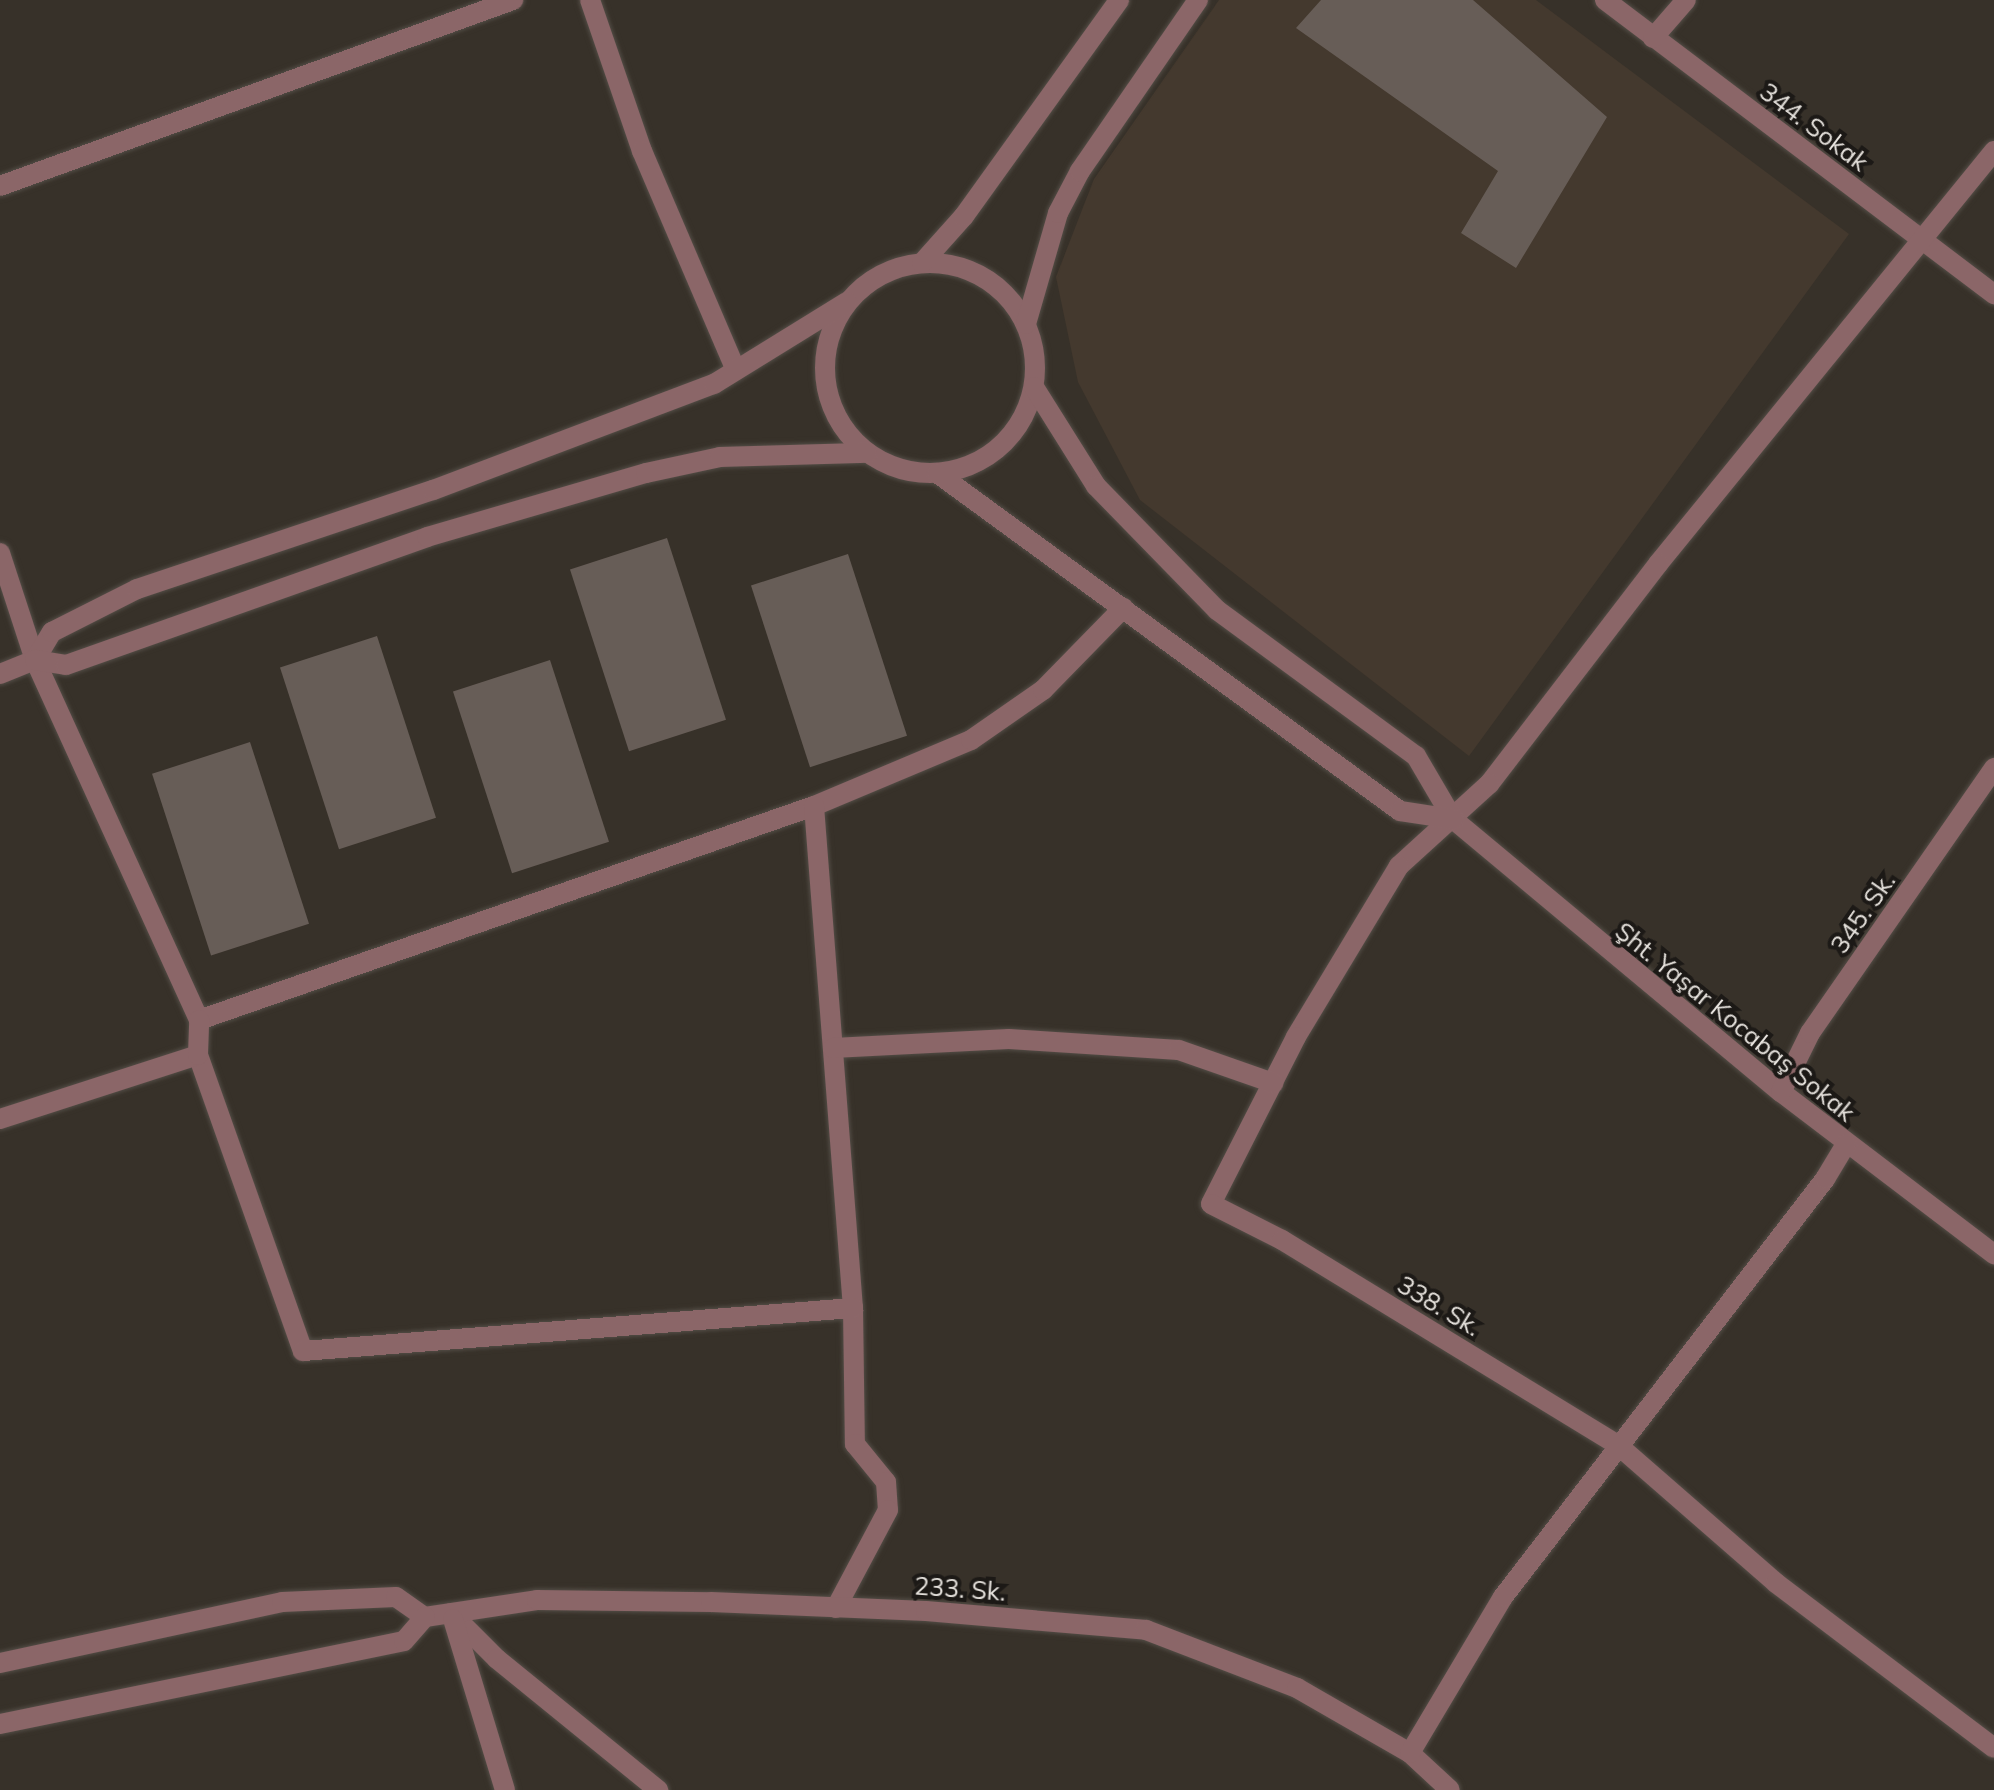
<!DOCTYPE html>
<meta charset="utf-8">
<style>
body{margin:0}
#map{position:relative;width:1994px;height:1790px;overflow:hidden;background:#373129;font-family:Mulish,sans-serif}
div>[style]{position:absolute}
.built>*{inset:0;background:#44392e}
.building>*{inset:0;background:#675d57;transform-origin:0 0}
.roads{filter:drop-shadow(0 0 2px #534d46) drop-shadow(0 0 2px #534d46)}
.minor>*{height:20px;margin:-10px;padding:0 10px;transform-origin:10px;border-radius:10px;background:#8b6668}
.tertiary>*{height:20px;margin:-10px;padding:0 10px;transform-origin:10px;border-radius:10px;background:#8b6668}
.tertiary>.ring{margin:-10px;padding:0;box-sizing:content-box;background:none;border:20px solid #8b6668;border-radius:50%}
span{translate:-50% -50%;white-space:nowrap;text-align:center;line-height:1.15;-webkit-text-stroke:8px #1c1916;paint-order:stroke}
.street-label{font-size:25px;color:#e7e3de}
</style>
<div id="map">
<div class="built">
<i style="clip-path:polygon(1219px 0,1536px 0,1849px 234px,1469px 756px,1140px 500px,1078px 382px,1056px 277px,1094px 179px)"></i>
</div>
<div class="building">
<i style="clip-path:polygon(1321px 0,1473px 0,1607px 117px,1516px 268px,1461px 233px,1498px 171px,1296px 28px)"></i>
<i style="left:667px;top:538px;width:191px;height:102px;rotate:72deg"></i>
<i style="left:848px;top:554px;width:191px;height:102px;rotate:72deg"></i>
<i style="left:377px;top:636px;width:191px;height:102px;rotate:72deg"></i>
<i style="left:550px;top:660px;width:191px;height:102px;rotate:72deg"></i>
<i style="left:250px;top:742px;width:191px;height:103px;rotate:72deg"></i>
</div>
<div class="roads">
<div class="minor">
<i style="left:590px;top:0;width:160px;rotate:71deg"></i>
<i style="left:642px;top:151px;width:238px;rotate:66.8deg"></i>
<i style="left:1605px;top:0;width:488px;rotate:37.1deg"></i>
<i style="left:1653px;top:38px;width:50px;rotate:-49deg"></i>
<i style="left:1994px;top:151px;width:532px;rotate:129.13deg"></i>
<i style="left:1658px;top:564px;width:277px;rotate:127.5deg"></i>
<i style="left:1489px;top:784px;width:122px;rotate:137.7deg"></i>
<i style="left:1399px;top:866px;width:200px;rotate:121.1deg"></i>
<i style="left:1296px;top:1037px;width:187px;rotate:117deg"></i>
<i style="left:1211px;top:1204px;width:80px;rotate:26.9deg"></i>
<i style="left:1282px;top:1240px;width:395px;rotate:31.4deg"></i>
<i style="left:1619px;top:1446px;width:208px;rotate:41.1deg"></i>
<i style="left:1776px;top:1583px;width:273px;rotate:37.1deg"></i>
<i style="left:0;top:186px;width:546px;rotate:-19.93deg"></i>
<i style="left:0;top:553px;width:113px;rotate:71.9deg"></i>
<i style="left:35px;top:660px;width:396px;rotate:65.5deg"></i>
<i style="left:199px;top:1020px;width:651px;rotate:-19.19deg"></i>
<i style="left:814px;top:806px;width:170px;rotate:-22.8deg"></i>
<i style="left:971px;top:740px;width:88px;rotate:-34.8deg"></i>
<i style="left:1043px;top:690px;width:115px;rotate:-45.7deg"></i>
<i style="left:814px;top:806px;width:504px;rotate:85.56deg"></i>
<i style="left:853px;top:1308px;width:136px;rotate:89.2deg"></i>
<i style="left:855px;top:1444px;width:49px;rotate:50.8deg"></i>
<i style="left:886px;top:1482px;width:28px;rotate:86deg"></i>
<i style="left:888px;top:1510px;width:111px;rotate:118deg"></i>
<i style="left:1453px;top:819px;width:427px;rotate:39.8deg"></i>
<i style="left:1781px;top:1092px;width:268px;rotate:37.3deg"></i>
<i style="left:833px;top:1048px;width:176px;rotate:-2.9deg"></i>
<i style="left:1009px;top:1039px;width:170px;rotate:3.7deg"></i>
<i style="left:1179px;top:1050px;width:100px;rotate:19.3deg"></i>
<i style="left:198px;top:1055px;width:314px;rotate:70.5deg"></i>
<i style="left:303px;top:1351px;width:552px;rotate:-4.47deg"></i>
<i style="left:1781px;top:1092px;width:66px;rotate:-63.8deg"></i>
<i style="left:1810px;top:1033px;width:323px;rotate:-55.2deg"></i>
<i style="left:0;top:1119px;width:208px;rotate:-17.9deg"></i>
<i style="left:198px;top:1055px;width:35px;rotate:-88deg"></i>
<i style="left:451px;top:1613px;width:65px;rotate:45deg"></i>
<i style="left:497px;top:1659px;width:208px;rotate:39.1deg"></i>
<i style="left:425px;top:1617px;width:113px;rotate:-8.6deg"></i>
<i style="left:537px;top:1600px;width:174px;rotate:0.7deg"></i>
<i style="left:711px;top:1602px;width:215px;rotate:2.4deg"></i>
<i style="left:926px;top:1611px;width:221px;rotate:4.9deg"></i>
<i style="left:1146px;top:1630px;width:162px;rotate:21deg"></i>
<i style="left:1297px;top:1688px;width:130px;rotate:29.9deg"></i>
<i style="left:1410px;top:1753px;width:54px;rotate:42.8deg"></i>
<i style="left:453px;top:1619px;width:179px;rotate:73.1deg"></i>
<i style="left:0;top:1663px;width:289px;rotate:-12.2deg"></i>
<i style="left:282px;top:1602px;width:114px;rotate:-2.5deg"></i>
<i style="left:396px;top:1597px;width:35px;rotate:35deg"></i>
<i style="left:0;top:1724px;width:412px;rotate:-11.6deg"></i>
<i style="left:404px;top:1641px;width:32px;rotate:-49deg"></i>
<i style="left:1410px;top:1753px;width:182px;rotate:-59.2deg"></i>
<i style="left:1503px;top:1597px;width:528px;rotate:-52.39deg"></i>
<i style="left:1825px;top:1179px;width:41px;rotate:-59deg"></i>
</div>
<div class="tertiary">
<i class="ring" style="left:825px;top:263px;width:190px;height:190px"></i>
<i style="left:922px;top:263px;width:63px;rotate:-48.2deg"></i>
<i style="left:964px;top:216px;width:266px;rotate:-54.3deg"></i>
<i style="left:1026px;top:324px;width:116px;rotate:-73.9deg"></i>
<i style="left:1058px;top:213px;width:47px;rotate:-62.4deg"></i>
<i style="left:1080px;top:171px;width:208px;rotate:-55.4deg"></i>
<i style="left:1034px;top:387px;width:117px;rotate:57.9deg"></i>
<i style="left:1096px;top:486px;width:173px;rotate:45.7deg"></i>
<i style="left:1217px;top:610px;width:247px;rotate:36.3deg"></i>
<i style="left:1416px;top:756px;width:73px;rotate:59.6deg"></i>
<i style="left:937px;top:473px;width:573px;rotate:36.13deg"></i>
<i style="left:1400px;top:811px;width:54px;rotate:8.6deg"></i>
<i style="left:35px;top:660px;width:33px;rotate:-59deg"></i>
<i style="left:52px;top:632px;width:95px;rotate:-26.8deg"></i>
<i style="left:137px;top:589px;width:312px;rotate:-18.5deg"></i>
<i style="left:433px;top:490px;width:300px;rotate:-20.7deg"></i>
<i style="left:714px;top:384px;width:156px;rotate:-31.7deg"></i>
<i style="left:0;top:674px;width:38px;rotate:-22deg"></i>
<i style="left:35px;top:660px;width:31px;rotate:9deg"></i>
<i style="left:66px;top:665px;width:383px;rotate:-19.5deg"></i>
<i style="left:427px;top:537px;width:228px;rotate:-16.3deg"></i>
<i style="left:646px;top:473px;width:76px;rotate:-12.2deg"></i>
<i style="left:720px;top:457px;width:147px;rotate:-1.6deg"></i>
</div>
</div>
<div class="street-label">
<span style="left:1814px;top:127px;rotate:37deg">344. Sokak</span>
<span style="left:1863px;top:913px;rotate:-55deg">345. Sk.</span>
<span style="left:1735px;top:1022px;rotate:39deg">Şht. Yaşar Kocabaş Sokak</span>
<span style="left:1439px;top:1306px;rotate:31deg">338. Sk.</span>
<span style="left:960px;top:1589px;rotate:4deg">233. Sk.</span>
</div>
</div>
